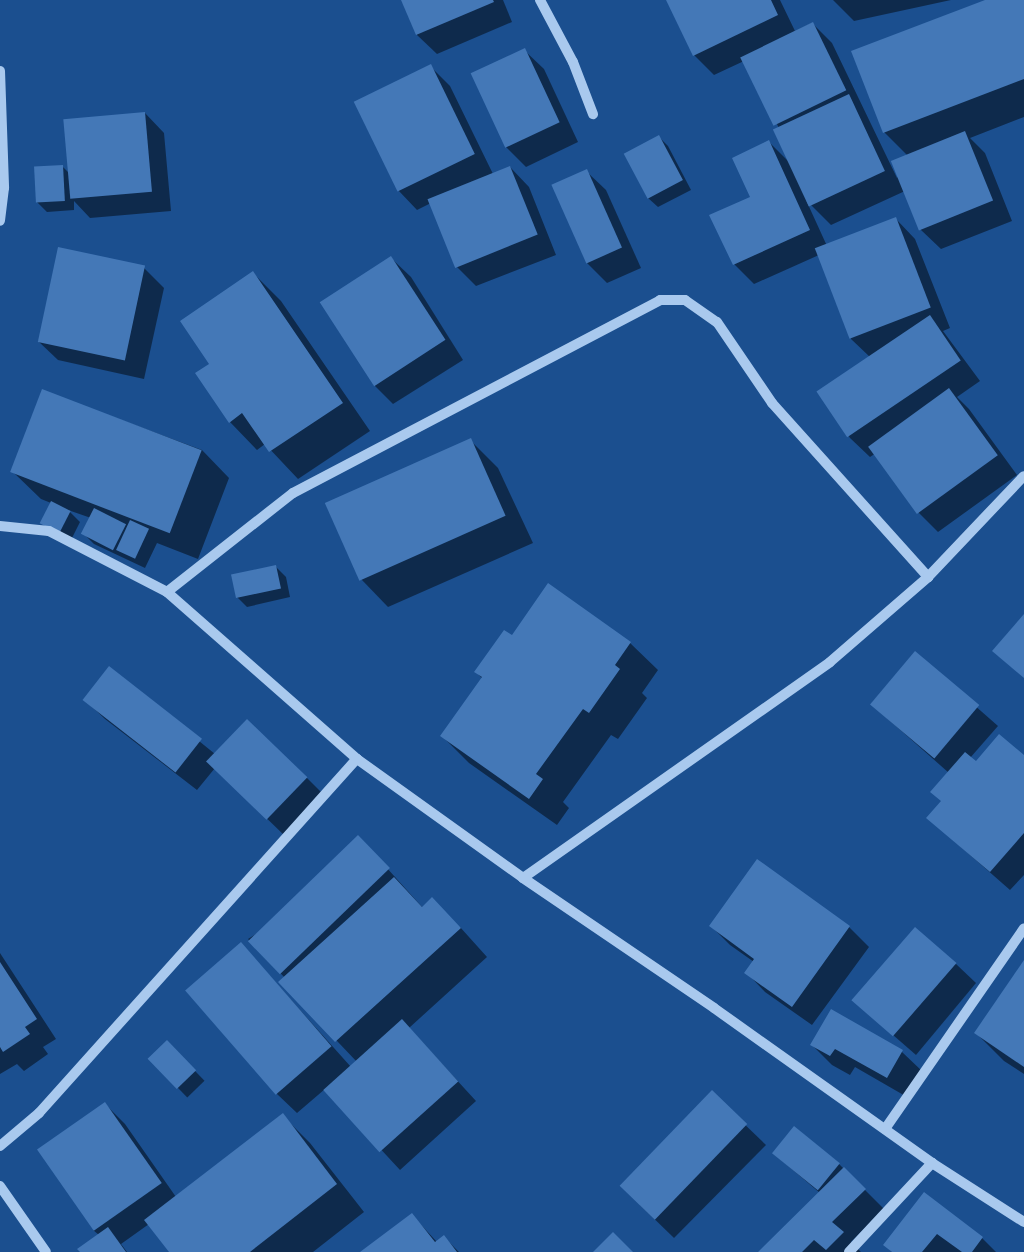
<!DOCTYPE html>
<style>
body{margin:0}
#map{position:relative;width:1024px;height:1252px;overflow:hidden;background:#1b4f8f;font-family:"DM Sans",sans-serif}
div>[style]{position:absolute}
.shadow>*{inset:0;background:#0007;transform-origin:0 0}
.building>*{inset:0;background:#4478b7;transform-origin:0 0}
.minor>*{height:10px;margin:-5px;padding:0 5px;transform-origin:5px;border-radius:5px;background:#a9c9ee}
span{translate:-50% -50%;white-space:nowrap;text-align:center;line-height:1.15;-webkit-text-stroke:6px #1b4f8f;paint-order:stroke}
</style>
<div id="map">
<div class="shadow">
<i style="clip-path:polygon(402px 0,503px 0,512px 22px,437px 54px,417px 35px)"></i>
<i style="clip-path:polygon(668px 0,780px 0,795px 31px,812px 23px,832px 43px,897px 178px,908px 156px,884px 132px,989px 0,1024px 0,1024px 117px,970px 138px,985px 153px,1012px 221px,941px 249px,921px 230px,905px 191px,831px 225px,806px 200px,827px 246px,896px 219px,915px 239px,950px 328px,943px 331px,980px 381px,957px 397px,969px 409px,1017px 475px,938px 532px,918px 512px,876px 453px,870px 457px,850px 438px,820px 393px,871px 358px,851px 339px,819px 255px,754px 284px,734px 264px,769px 142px,792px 165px,779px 128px,744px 61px,714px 75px,694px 55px)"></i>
<i style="clip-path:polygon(833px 0,951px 0,854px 21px)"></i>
<i style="clip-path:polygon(524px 50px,544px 69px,578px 142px,526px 167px,506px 147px)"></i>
<i style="clip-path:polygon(430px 66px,450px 86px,493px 174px,510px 167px,529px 187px,556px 255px,476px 286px,456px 266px,431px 203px,417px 210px,398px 190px)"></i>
<i style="clip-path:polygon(145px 113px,164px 133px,171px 211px,90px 218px,74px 201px,74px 210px,47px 212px,37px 202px,62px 166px,69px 173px)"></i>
<i style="clip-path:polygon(658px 136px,668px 146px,691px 190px,658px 207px,648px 198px)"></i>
<i style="clip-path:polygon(586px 171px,606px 190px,641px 268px,607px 283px,587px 263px)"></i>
<i style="clip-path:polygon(391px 258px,411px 277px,463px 360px,393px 404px,373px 384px)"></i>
<i style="clip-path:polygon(144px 268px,164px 288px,144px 379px,58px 360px,38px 341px)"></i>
<i style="clip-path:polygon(253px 273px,281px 301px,370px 431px,298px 479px,265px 444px,257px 450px,230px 422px)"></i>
<i style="clip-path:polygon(43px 391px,202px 450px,229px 478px,198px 559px,157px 543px,145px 568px,94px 544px,84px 534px,91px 518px,68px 510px,80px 522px,70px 542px,51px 533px,51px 503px,41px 499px,13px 472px)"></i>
<i style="clip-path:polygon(470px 440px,498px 468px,533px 543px,388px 607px,361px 579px,327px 505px)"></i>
<i style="clip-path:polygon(276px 567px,286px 577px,290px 597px,247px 607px,237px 597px)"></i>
<i style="clip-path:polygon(512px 637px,630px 643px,658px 670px,642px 693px,647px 698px,618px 739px,611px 735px,563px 802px,569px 808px,557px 825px,469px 763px,442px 736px,483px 679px,476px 672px)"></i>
<i style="clip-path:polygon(915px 653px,998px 726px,970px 758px,976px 763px,1024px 757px,1024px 875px,1010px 890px,928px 818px,942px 802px,949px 773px,871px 704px)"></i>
<i style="clip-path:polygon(109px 668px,215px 754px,307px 778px,326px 797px,287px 838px,215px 768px,197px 790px,105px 719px,85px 700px)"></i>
<i style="clip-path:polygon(377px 857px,423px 908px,460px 927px,487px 957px,409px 1028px,476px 1101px,400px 1170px,325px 1089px,297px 1113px,277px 1094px,241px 944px,351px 1067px,357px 1062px,281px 982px,285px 978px,248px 939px)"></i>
<i style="clip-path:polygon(711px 926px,849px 927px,869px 947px,812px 1025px,765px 992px,746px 972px,754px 962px,730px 945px)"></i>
<i style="clip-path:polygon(0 953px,56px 1039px,43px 1047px,48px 1054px,24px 1071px,17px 1064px,0 1074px)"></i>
<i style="clip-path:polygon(1024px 963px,1024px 1074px,1004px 1061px,976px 1033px)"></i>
<i style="clip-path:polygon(956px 964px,976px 983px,916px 1055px,854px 1001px)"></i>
<i style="clip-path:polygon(832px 1011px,902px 1052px,922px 1071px,907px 1097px,855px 1067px,850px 1075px,832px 1065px,812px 1045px)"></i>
<i style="left:167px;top:1042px;width:54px;height:24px;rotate:46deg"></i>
<i style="clip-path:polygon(712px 1093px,766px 1145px,674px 1238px,640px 1205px)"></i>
<i style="clip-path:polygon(105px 1104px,125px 1124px,176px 1197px,282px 1115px,310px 1143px,364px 1212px,313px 1252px,170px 1252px,149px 1224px,121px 1244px,127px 1252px,82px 1252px,99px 1235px,93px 1230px)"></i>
<i style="clip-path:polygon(773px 1153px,839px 1164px,884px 1209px,851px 1242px,861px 1252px,760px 1252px,820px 1193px)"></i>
<i style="clip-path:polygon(924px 1194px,982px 1238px,996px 1252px,892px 1252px,885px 1245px)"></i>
<i style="clip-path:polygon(412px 1215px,437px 1242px,444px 1237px,459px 1252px,363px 1252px)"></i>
</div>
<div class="building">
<i style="clip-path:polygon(401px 0,493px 0,494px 2px,416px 35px)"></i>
<i style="clip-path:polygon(666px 0,771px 0,778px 15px,693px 56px)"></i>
<i style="clip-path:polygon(985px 0,1024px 0,1024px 79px,883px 133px,851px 51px)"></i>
<i style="left:813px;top:22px;width:76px;height:81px;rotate:64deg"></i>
<i style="left:525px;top:48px;width:82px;height:60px;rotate:65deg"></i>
<i style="left:431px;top:64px;width:100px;height:86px;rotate:64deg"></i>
<i style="left:849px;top:94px;width:85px;height:84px;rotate:65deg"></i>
<i style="left:145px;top:112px;width:80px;height:82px;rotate:85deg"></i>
<i style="left:965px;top:131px;width:75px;height:80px;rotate:68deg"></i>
<i style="left:659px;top:135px;width:51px;height:40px;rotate:62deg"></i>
<i style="clip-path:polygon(769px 140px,810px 230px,733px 265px,709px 215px,750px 197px,732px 158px)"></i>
<i style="left:63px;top:165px;width:36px;height:29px;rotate:87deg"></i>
<i style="left:510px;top:166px;width:74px;height:89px;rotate:68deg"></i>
<i style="left:587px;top:169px;width:86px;height:39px;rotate:66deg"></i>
<i style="left:896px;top:217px;width:97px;height:87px;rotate:69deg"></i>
<i style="left:58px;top:247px;width:89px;height:97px;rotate:12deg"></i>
<i style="left:391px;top:256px;width:100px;height:85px;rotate:57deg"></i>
<i style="clip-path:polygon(253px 271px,343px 403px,269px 452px,242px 413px,229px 423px,195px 373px,209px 364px,180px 321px)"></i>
<i style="left:930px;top:315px;width:55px;height:137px;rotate:56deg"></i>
<i style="left:949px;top:388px;width:83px;height:100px;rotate:54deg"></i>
<i style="left:42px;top:389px;width:171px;height:89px;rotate:21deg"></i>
<i style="left:471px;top:438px;width:85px;height:160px;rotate:66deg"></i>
<i style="left:51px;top:501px;width:22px;height:25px;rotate:27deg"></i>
<i style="left:94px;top:508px;width:36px;height:29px;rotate:27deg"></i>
<i style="left:130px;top:520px;width:21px;height:33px;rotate:25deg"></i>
<i style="left:276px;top:565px;width:24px;height:46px;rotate:78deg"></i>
<i style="clip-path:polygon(548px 583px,631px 642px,615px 665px,620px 669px,589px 713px,583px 709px,536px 774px,543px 779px,529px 799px,440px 736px,482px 677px,474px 672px,504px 630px,512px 635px)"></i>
<i style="clip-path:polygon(1024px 614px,1024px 678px,992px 651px)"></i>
<i style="left:915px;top:651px;width:84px;height:70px;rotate:40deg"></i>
<i style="left:109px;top:666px;width:118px;height:43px;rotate:38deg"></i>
<i style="left:247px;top:719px;width:84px;height:59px;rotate:44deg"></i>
<i style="clip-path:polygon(999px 734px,1024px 755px,1024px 833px,990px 872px,926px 818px,941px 801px,930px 792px,965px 752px,976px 761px)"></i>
<i style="left:358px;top:835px;width:46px;height:153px;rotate:46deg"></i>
<i style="clip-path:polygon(757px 859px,850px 926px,792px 1007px,744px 973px,754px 959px,709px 926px)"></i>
<i style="clip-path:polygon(394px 877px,422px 907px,432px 897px,461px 928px,335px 1042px,278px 982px)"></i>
<i style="left:915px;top:927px;width:55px;height:97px;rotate:41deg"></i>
<i style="left:241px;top:942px;width:138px;height:74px;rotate:49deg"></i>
<i style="clip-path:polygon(1024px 960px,1024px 1067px,974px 1033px)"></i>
<i style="clip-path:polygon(0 962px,37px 1019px,25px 1027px,30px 1034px,3px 1052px,0 1047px)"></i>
<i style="clip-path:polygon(831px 1009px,903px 1050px,887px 1078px,835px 1049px,830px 1056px,810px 1045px)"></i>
<i style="left:402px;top:1019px;width:84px;height:106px;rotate:48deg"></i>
<i style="left:167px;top:1040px;width:42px;height:27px;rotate:46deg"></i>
<i style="left:712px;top:1090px;width:49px;height:133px;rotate:44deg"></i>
<i style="left:105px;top:1102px;width:99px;height:83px;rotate:55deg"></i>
<i style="clip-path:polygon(283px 1113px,337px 1184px,250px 1252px,169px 1252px,144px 1220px)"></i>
<i style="left:794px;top:1126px;width:59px;height:35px;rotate:39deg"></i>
<i style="clip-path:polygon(844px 1167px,866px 1189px,832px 1222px,844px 1232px,826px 1250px,814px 1240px,802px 1252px,758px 1252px)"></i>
<i style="clip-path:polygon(924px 1192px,983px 1237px,972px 1252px,962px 1252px,937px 1234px,922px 1252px,892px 1252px,883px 1245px)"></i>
<i style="clip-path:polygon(412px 1213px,435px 1242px,444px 1235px,457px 1252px,360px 1252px)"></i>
<i style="clip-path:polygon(108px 1227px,126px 1252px,80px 1252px,77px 1249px)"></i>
<i style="clip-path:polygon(613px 1232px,633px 1252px,593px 1252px)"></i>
</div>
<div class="minor">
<i style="left:540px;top:0;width:70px;rotate:62deg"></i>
<i style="left:573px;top:62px;width:56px;rotate:69deg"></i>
<i style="left:0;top:71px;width:117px;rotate:88deg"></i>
<i style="left:4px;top:188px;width:33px;rotate:97deg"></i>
<i style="left:0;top:526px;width:49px;rotate:5.8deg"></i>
<i style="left:49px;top:531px;width:133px;rotate:27.3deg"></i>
<i style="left:167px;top:592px;width:253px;rotate:41.3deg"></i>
<i style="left:357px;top:759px;width:204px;rotate:35.6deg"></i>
<i style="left:523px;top:878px;width:231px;rotate:34.2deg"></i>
<i style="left:714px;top:1008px;width:267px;rotate:35.4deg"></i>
<i style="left:932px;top:1163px;width:109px;rotate:32.7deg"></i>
<i style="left:167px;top:592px;width:160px;rotate:-38.2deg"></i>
<i style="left:293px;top:493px;width:415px;rotate:-27.7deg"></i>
<i style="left:660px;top:300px;width:25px"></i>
<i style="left:685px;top:300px;width:39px;rotate:35deg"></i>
<i style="left:717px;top:322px;width:98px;rotate:55.8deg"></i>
<i style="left:772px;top:403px;width:234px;rotate:48.1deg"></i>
<i style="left:523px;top:878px;width:375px;rotate:-35.1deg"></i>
<i style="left:830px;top:662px;width:130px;rotate:-40.9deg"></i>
<i style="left:928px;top:577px;width:139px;rotate:-46.5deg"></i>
<i style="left:885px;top:1129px;width:244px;rotate:-55.3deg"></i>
<i style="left:0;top:1146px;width:51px;rotate:-40.2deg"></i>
<i style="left:39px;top:1113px;width:476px;rotate:-48.1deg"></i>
<i style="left:0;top:1186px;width:80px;rotate:55.1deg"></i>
<i style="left:849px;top:1252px;width:122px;rotate:-47deg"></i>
</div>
</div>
